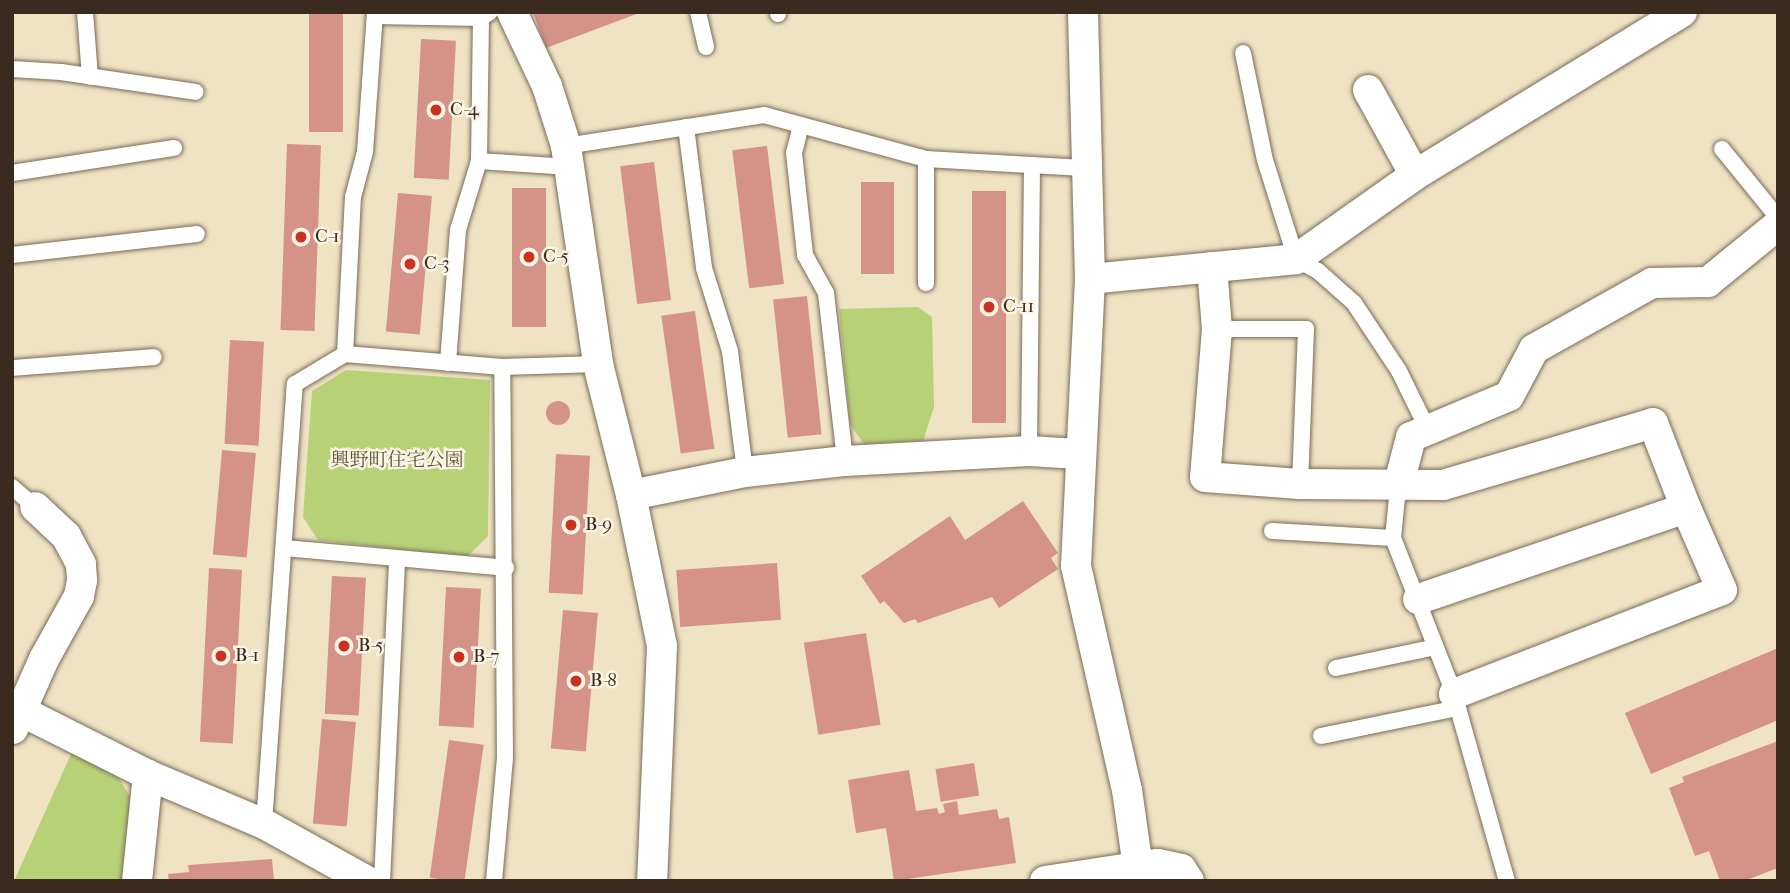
<!DOCTYPE html>
<meta charset="utf-8">
<style>
body{margin:0}
#map{position:relative;width:1790px;height:893px;overflow:hidden;background:#efe3c4;font-family:"IM FELL French Canon","Noto Serif JP",serif}
div>[style]{position:absolute}
.green>*{inset:0;background:#b7d177}
.building>*{inset:0;background:#d59288;transform-origin:0 0}
.round{border-radius:50%}
.roads{filter:drop-shadow(0 0 2px #7a6b58) drop-shadow(0 0 2px #7a6b58)}
.service>*{height:16px;margin:-8px;padding:0 8px;transform-origin:8px;border-radius:8px;background:#fff}
.minor>*{height:30px;margin:-15px;padding:0 15px;transform-origin:15px;border-radius:15px;background:#fff}
.dots>*{width:19px;height:19px;translate:-50% -50%;box-sizing:border-box;border:4px solid #fcf5e5;border-radius:50%}
span{translate:-50% -50%;white-space:nowrap;text-align:center;line-height:1.15;-webkit-text-stroke:5px #fcf5e5;paint-order:stroke}
.poi-label{font-size:19px;color:#3b2a1e}
.left{translate:0 -50%;text-align:left}
.park-label{font-size:19px;color:#5a5434}
.frame{position:absolute;inset:0;border:14px solid #3b2a1e;pointer-events:none}
</style>
<div id="map">
<div class="green">
<i style="clip-path:polygon(918px 307px,932px 317px,934px 407px,923px 441px,864px 444px,850px 424px,839px 309px)"></i>
<i style="clip-path:polygon(346px 370px,490px 380px,488px 536px,467px 557px,318px 540px,303px 517px,312px 391px)"></i>
<i style="clip-path:polygon(72px 752px,118px 777px,131px 798px,122px 881px,14px 881px)"></i>
</div>
<div class="building">
<i style="left:309px;top:12px;width:34px;height:120px"></i>
<i style="clip-path:polygon(533px 12px,639px 12px,639px 13px,546px 48px)"></i>
<i style="left:421px;top:39px;width:35px;height:139px;rotate:3deg"></i>
<i style="left:287px;top:144px;width:34px;height:186px;rotate:2deg"></i>
<i style="left:767px;top:146px;width:139px;height:35px;rotate:83deg"></i>
<i style="left:654px;top:162px;width:139px;height:34px;rotate:83deg"></i>
<i style="left:861px;top:182px;width:33px;height:92px"></i>
<i style="left:512px;top:188px;width:34px;height:139px"></i>
<i style="left:972px;top:191px;width:34px;height:232px"></i>
<i style="left:398px;top:193px;width:34px;height:139px;rotate:5deg"></i>
<i style="left:807px;top:296px;width:139px;height:34px;rotate:84deg"></i>
<i style="left:695px;top:311px;width:139px;height:34px;rotate:82deg"></i>
<i style="left:230px;top:340px;width:34px;height:104px;rotate:3deg"></i>
<i class="round" style="left:546px;top:401px;width:24px;height:24px"></i>
<i style="left:222px;top:450px;width:34px;height:105px;rotate:5deg"></i>
<i style="left:556px;top:454px;width:34px;height:139px;rotate:3deg"></i>
<i style="clip-path:polygon(1023px 501px,1058px 553px,1051px 558px,1058px 569px,999px 608px,992px 597px,918px 623px,915px 619px,904px 623px,884px 601px,880px 604px,861px 576px,950px 516px,965px 540px)"></i>
<i style="left:777px;top:563px;width:57px;height:101px;rotate:86deg"></i>
<i style="left:209px;top:568px;width:33px;height:174px;rotate:3deg"></i>
<i style="left:332px;top:576px;width:34px;height:138px;rotate:3deg"></i>
<i style="left:446px;top:587px;width:35px;height:139px;rotate:3deg"></i>
<i style="left:563px;top:610px;width:35px;height:139px;rotate:5deg"></i>
<i style="left:866px;top:633px;width:93px;height:63px;rotate:81deg"></i>
<i style="clip-path:polygon(1778px 648px,1778px 720px,1651px 774px,1625px 713px)"></i>
<i style="left:322px;top:719px;width:34px;height:105px;rotate:5deg"></i>
<i style="left:449px;top:740px;width:35px;height:139px;rotate:8deg"></i>
<i style="clip-path:polygon(1778px 741px,1778px 868px,1744px 881px,1720px 881px,1709px 851px,1695px 856px,1669px 788px,1684px 782px,1682px 777px)"></i>
<i style="left:974px;top:763px;width:33px;height:39px;rotate:81deg"></i>
<i style="clip-path:polygon(909px 770px,916px 811px,937px 808px,939px 814px,945px 812px,943px 804px,957px 801px,959px 815px,997px 809px,999px 819px,1009px 817px,1016px 863px,894px 881px,886px 828px,856px 833px,848px 780px)"></i>
<i style="clip-path:polygon(272px 859px,274px 881px,169px 881px,168px 874px,189px 872px,188px 865px)"></i>
</div>
<div class="roads">
<div class="service">
<i style="left:85px;top:12px;width:65px;rotate:85.6deg"></i>
<i style="left:698px;top:12px;width:36px;rotate:77deg"></i>
<i style="left:778px;top:12px;width:2px;rotate:90deg"></i>
<i style="left:375px;top:16px;width:106px;rotate:1.1deg"></i>
<i style="left:481px;top:18px;width:11px;rotate:-34deg"></i>
<i style="left:1243px;top:53px;width:109px;rotate:78.4deg"></i>
<i style="left:1265px;top:160px;width:104px;rotate:72.6deg"></i>
<i style="left:1296px;top:259px;width:25px;rotate:29deg"></i>
<i style="left:1318px;top:271px;width:48px;rotate:41.6deg"></i>
<i style="left:1354px;top:303px;width:82px;rotate:56.5deg"></i>
<i style="left:1399px;top:371px;width:66px;rotate:63.8deg"></i>
<i style="left:12px;top:69px;width:49px;rotate:3.5deg"></i>
<i style="left:61px;top:72px;width:136px;rotate:8.4deg"></i>
<i style="left:801px;top:125px;width:29px;rotate:104deg"></i>
<i style="left:794px;top:153px;width:103px;rotate:83.8deg"></i>
<i style="left:805px;top:255px;width:43px;rotate:61.1deg"></i>
<i style="left:826px;top:293px;width:169px;rotate:83.5deg"></i>
<i style="left:686px;top:127px;width:142px;rotate:82.7deg"></i>
<i style="left:704px;top:268px;width:87px;rotate:72.6deg"></i>
<i style="left:730px;top:351px;width:122px;rotate:82.9deg"></i>
<i style="left:566px;top:146px;width:200px;rotate:-8.9deg"></i>
<i style="left:764px;top:115px;width:168px;rotate:15.2deg"></i>
<i style="left:926px;top:159px;width:158px;rotate:3.3deg"></i>
<i style="left:1722px;top:149px;width:89px;rotate:50.9deg"></i>
<i style="left:479px;top:161px;width:91px;rotate:3.8deg"></i>
<i style="left:12px;top:173px;width:164px;rotate:-8.8deg"></i>
<i style="left:12px;top:255px;width:186px;rotate:-6.5deg"></i>
<i style="left:926px;top:283px;width:124px;rotate:-90deg"></i>
<i style="left:1217px;top:329px;width:89px"></i>
<i style="left:1306px;top:329px;width:155px;rotate:92.2deg"></i>
<i style="left:345px;top:354px;width:157px;rotate:-87.1deg"></i>
<i style="left:353px;top:197px;width:47px;rotate:-75.1deg"></i>
<i style="left:365px;top:152px;width:140px;rotate:-85.9deg"></i>
<i style="left:448px;top:363px;width:133px;rotate:-85.7deg"></i>
<i style="left:458px;top:230px;width:72px;rotate:-73.1deg"></i>
<i style="left:479px;top:161px;width:143px;rotate:-89.2deg"></i>
<i style="left:12px;top:368px;width:142px;rotate:-4.4deg"></i>
<i style="left:1029px;top:451px;width:286px;rotate:-89.4deg"></i>
<i style="left:12px;top:487px;width:30px;rotate:41deg"></i>
<i style="left:1398px;top:487px;width:51px;rotate:95.6deg"></i>
<i style="left:1393px;top:538px;width:168px;rotate:68.6deg"></i>
<i style="left:1454px;top:694px;width:194px;rotate:74.2deg"></i>
<i style="left:1272px;top:531px;width:121px;rotate:3.3deg"></i>
<i style="left:284px;top:548px;width:223px;rotate:5.1deg"></i>
<i style="left:1336px;top:668px;width:102px;rotate:-11.9deg"></i>
<i style="left:1321px;top:736px;width:140px;rotate:-11.6deg"></i>
<i style="left:264px;top:824px;width:441px;rotate:-86deg"></i>
<i style="left:295px;top:384px;width:58px;rotate:-31deg"></i>
<i style="left:345px;top:354px;width:158px;rotate:4.7deg"></i>
<i style="left:502px;top:367px;width:96px;rotate:-1.8deg"></i>
<i style="left:382px;top:881px;width:323px;rotate:-87.3deg"></i>
<i style="left:494px;top:881px;width:123px;rotate:-84.9deg"></i>
<i style="left:505px;top:758px;width:391px;rotate:-90.4deg"></i>
</div>
<div class="minor">
<i style="left:512px;top:12px;width:82px;rotate:64.7deg"></i>
<i style="left:547px;top:86px;width:63px;rotate:72.4deg"></i>
<i style="left:566px;top:146px;width:220px;rotate:81.6deg"></i>
<i style="left:598px;top:364px;width:135px;rotate:75.9deg"></i>
<i style="left:631px;top:495px;width:154px;rotate:78.4deg"></i>
<i style="left:662px;top:646px;width:235px;rotate:92.4deg"></i>
<i style="left:1083px;top:12px;width:267px;rotate:88.5deg"></i>
<i style="left:1090px;top:279px;width:287px;rotate:92.8deg"></i>
<i style="left:1076px;top:566px;width:230px;rotate:77.2deg"></i>
<i style="left:1127px;top:790px;width:92px;rotate:81.9deg"></i>
<i style="left:1368px;top:90px;width:97px;rotate:61.1deg"></i>
<i style="left:1212px;top:267px;width:62px;rotate:85.4deg"></i>
<i style="left:1217px;top:329px;width:148px;rotate:94.6deg"></i>
<i style="left:1205px;top:477px;width:95px;rotate:4.2deg"></i>
<i style="left:1300px;top:484px;width:143px;rotate:0.4deg"></i>
<i style="left:1443px;top:485px;width:219px;rotate:-16.4deg"></i>
<i style="left:1653px;top:423px;width:91px;rotate:68.8deg"></i>
<i style="left:1686px;top:508px;width:283px;rotate:161.2deg"></i>
<i style="left:1090px;top:279px;width:207px;rotate:-5.5deg"></i>
<i style="left:1296px;top:259px;width:146px;rotate:-35.2deg"></i>
<i style="left:1415px;top:175px;width:313px;rotate:-31.4deg"></i>
<i style="left:1398px;top:487px;width:52px;rotate:-75.4deg"></i>
<i style="left:1411px;top:437px;width:106px;rotate:-22.7deg"></i>
<i style="left:1509px;top:396px;width:53px;rotate:-62deg"></i>
<i style="left:1534px;top:349px;width:135px;rotate:-29.2deg"></i>
<i style="left:1652px;top:283px;width:56px;rotate:-1deg"></i>
<i style="left:1708px;top:282px;width:90px;rotate:-39.2deg"></i>
<i style="left:631px;top:495px;width:116px;rotate:-11.4deg"></i>
<i style="left:745px;top:472px;width:101px;rotate:-6.3deg"></i>
<i style="left:845px;top:461px;width:184px;rotate:-3.1deg"></i>
<i style="left:1029px;top:451px;width:50px;rotate:3.4deg"></i>
<i style="left:1454px;top:694px;width:287px;rotate:-21.2deg"></i>
<i style="left:1722px;top:590px;width:90px;rotate:-113.7deg"></i>
<i style="left:23px;top:712px;width:140px;rotate:26.7deg"></i>
<i style="left:148px;top:775px;width:126px;rotate:22.9deg"></i>
<i style="left:264px;top:824px;width:118px;rotate:29deg"></i>
<i style="left:13px;top:729px;width:77px;rotate:-66.1deg"></i>
<i style="left:44px;top:659px;width:72px;rotate:-60.9deg"></i>
<i style="left:79px;top:596px;width:16px;rotate:-79deg"></i>
<i style="left:82px;top:580px;width:16px;rotate:-94deg"></i>
<i style="left:81px;top:564px;width:32px;rotate:-118deg"></i>
<i style="left:66px;top:536px;width:42px;rotate:-136.9deg"></i>
<i style="left:137px;top:881px;width:107px;rotate:-84.1deg"></i>
<i style="left:1045px;top:881px;width:114px;rotate:-8.6deg"></i>
<i style="left:1158px;top:864px;width:24px;rotate:12deg"></i>
<i style="left:1181px;top:869px;width:14px;rotate:56deg"></i>
</div>
</div>
<div class="dots">
<i style="left:436px;top:110px;background:#c8321e"></i>
<i style="left:301px;top:237px;background:#c8321e"></i>
<i style="left:529px;top:257px;background:#c8321e"></i>
<i style="left:410px;top:264px;background:#c8321e"></i>
<i style="left:989px;top:307px;background:#c8321e"></i>
<i style="left:571px;top:525px;background:#c8321e"></i>
<i style="left:344px;top:646px;background:#c8321e"></i>
<i style="left:221px;top:656px;background:#c8321e"></i>
<i style="left:459px;top:657px;background:#c8321e"></i>
<i style="left:576px;top:681px;background:#c8321e"></i>
</div>
<div class="poi-label">
<span class="left" style="left:450px;top:110px">C-4</span>
<span class="left" style="left:315px;top:237px">C-1</span>
<span class="left" style="left:543px;top:257px">C-5</span>
<span class="left" style="left:424px;top:264px">C-3</span>
<span class="left" style="left:1003px;top:307px">C-11</span>
<span class="left" style="left:585px;top:525px">B-9</span>
<span class="left" style="left:358px;top:646px">B-5</span>
<span class="left" style="left:235px;top:656px">B-1</span>
<span class="left" style="left:473px;top:657px">B-7</span>
<span class="left" style="left:590px;top:681px">B-8</span>
</div>
<div class="park-label">
<span style="left:397px;top:461px">興野町住宅公園</span>
</div>
<div class="frame"></div>
</div>
